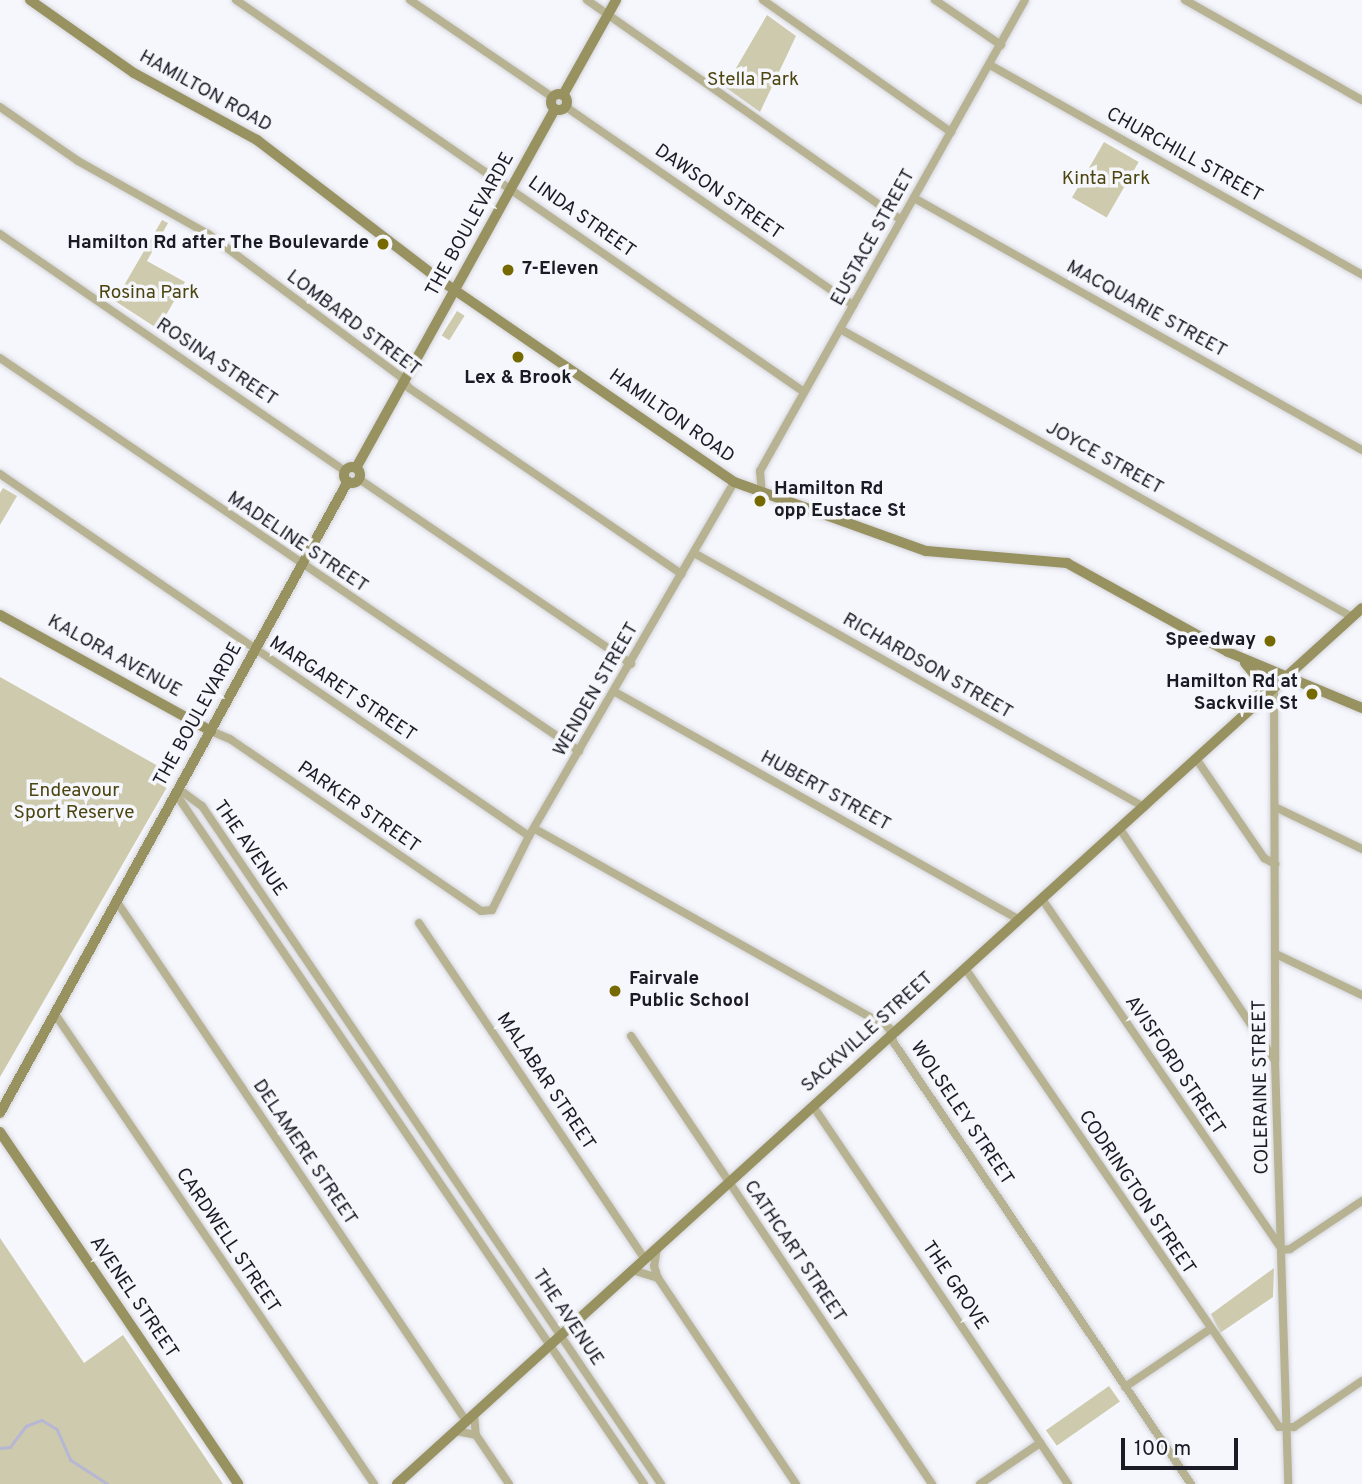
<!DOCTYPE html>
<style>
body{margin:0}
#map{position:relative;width:1362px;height:1484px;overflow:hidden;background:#f6f7fc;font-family:Overpass,sans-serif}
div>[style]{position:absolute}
.green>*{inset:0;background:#cecaad;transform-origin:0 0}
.stream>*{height:2.5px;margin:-1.25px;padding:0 1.25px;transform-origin:1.25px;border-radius:1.25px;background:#b6b7d4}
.roads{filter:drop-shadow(0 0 2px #d3d4da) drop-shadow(0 0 2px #d3d4da)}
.street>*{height:8px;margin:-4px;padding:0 4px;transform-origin:4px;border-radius:4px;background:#b7b392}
.secondary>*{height:10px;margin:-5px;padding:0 5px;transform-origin:5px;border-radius:5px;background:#989160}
.secondary>.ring{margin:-5px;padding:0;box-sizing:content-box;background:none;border:10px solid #989160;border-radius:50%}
.dots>*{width:19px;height:19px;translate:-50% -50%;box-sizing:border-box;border:4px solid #f6f7fc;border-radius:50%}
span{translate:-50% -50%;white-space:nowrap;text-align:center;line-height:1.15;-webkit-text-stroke:7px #f6f7fc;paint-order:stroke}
.park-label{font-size:19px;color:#4c4510}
.street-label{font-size:19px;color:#1b1b25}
.poi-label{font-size:19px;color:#1b1b25;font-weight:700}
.right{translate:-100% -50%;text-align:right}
.left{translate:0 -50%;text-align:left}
.scale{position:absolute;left:1121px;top:1438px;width:117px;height:32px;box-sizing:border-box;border:4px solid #1b1b25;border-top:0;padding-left:9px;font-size:21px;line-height:24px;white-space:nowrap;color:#1b1b25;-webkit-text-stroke:5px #f6f7fc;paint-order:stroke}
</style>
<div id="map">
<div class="green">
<i style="clip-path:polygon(767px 15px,796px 36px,760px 112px,725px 87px)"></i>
<i style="left:1104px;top:142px;width:40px;height:64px;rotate:30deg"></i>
<i style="clip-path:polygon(162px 220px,168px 223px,147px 261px,185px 282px,158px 329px,115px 301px)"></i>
<i style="left:457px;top:311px;width:9px;height:29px;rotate:32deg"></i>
<i style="clip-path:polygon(3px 488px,17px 496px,0 525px,0 493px)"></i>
<i style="clip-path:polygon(0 677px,174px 775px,0 1077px)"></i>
<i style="clip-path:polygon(0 1238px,84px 1363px,123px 1335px,223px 1484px,0 1484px)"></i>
<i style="clip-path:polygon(1274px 1268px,1273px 1297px,1220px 1333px,1211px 1314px)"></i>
<i style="left:1109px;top:1386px;width:19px;height:77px;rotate:55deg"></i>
</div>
<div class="stream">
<i style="left:0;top:1448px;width:10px;rotate:-6deg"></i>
<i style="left:10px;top:1447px;width:26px;rotate:-53deg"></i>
<i style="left:26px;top:1426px;width:17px;rotate:-21deg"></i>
<i style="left:42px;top:1420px;width:17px;rotate:31deg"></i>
<i style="left:57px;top:1429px;width:34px;rotate:66deg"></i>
<i style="left:71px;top:1460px;width:44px;rotate:33deg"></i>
</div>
<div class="roads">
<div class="street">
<i style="left:236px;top:0;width:690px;rotate:34.61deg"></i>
<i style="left:410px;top:0;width:172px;rotate:34.3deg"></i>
<i style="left:587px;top:0;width:383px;rotate:35deg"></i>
<i style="left:763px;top:0;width:230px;rotate:35.1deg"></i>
<i style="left:935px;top:0;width:80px;rotate:34.3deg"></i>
<i style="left:1185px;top:0;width:203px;rotate:29.5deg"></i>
<i style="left:990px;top:65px;width:427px;rotate:29.4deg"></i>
<i style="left:0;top:107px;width:95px;rotate:34.7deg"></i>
<i style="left:78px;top:161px;width:149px;rotate:29.3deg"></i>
<i style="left:208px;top:234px;width:239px;rotate:36.5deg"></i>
<i style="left:400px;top:376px;width:15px;rotate:53deg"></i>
<i style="left:409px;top:388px;width:330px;rotate:34.3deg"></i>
<i style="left:566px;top:107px;width:349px;rotate:34.6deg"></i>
<i style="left:914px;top:198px;width:514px;rotate:29.36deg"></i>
<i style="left:0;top:234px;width:419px;rotate:34.5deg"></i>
<i style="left:840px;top:329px;width:587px;rotate:29.36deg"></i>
<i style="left:0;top:358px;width:700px;rotate:34.17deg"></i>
<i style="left:0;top:474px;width:641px;rotate:34.38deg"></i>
<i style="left:359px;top:479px;width:329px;rotate:34.2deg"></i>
<i style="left:762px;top:494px;width:23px;rotate:-95deg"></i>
<i style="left:760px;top:471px;width:540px;rotate:-60.64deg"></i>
<i style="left:694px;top:553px;width:517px;rotate:29.44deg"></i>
<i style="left:1274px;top:689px;width:372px;rotate:89.8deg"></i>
<i style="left:1275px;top:1061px;width:423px;rotate:88.2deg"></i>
<i style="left:615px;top:692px;width:464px;rotate:29.4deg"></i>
<i style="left:211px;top:731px;width:21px;rotate:23deg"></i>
<i style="left:230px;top:739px;width:304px;rotate:34.4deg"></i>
<i style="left:481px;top:911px;width:11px;rotate:-5deg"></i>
<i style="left:492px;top:910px;width:83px;rotate:-63.4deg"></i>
<i style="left:529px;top:836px;width:409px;rotate:-59.9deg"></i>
<i style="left:1197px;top:760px;width:119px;rotate:55.6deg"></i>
<i style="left:1264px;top:858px;width:13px;rotate:29deg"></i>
<i style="left:176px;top:794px;width:8px;rotate:-7deg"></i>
<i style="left:184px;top:793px;width:22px;rotate:36deg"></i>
<i style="left:202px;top:806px;width:819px;rotate:55.9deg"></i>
<i style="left:176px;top:794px;width:834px;rotate:55.85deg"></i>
<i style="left:1275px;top:807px;width:97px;rotate:25.8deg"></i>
<i style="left:535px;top:829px;width:406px;rotate:29.3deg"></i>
<i style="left:889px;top:1028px;width:16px;rotate:72deg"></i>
<i style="left:894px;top:1043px;width:532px;rotate:56.04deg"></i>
<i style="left:1120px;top:829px;width:277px;rotate:56.2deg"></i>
<i style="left:1042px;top:899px;width:425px;rotate:55.6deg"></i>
<i style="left:117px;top:902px;width:625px;rotate:56.08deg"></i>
<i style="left:419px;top:923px;width:405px;rotate:56.1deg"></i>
<i style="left:1276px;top:954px;width:95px;rotate:25.5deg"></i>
<i style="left:965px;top:968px;width:556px;rotate:55.62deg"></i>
<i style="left:1279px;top:1427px;width:15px"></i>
<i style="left:1294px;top:1427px;width:82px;rotate:-34.1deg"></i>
<i style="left:55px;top:1014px;width:568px;rotate:55.83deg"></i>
<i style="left:631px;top:1036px;width:540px;rotate:56.1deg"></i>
<i style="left:813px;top:1106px;width:456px;rotate:56deg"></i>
<i style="left:657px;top:1248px;width:18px;rotate:99deg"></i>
<i style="left:654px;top:1266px;width:13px;rotate:72deg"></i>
<i style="left:658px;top:1278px;width:248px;rotate:56.2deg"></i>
<i style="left:1282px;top:1250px;width:8px;rotate:-7deg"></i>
<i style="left:1290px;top:1249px;width:87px;rotate:-33.7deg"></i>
<i style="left:632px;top:1270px;width:27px;rotate:17deg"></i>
<i style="left:1125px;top:1387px;width:102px;rotate:-34.2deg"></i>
<i style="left:474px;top:1414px;width:21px;rotate:85deg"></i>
<i style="left:476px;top:1435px;width:59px;rotate:56deg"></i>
<i style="left:456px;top:1431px;width:20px;rotate:11deg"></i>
<i style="left:980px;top:1484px;width:73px;rotate:-34.3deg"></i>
</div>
<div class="secondary">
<i style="left:30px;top:0;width:127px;rotate:35.1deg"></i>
<i style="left:134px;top:73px;width:140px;rotate:28.6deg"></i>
<i style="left:257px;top:140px;width:234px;rotate:37.4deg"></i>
<i style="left:443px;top:282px;width:353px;rotate:34.5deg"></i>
<i style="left:734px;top:482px;width:204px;rotate:19.8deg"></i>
<i style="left:926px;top:551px;width:142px;rotate:4.9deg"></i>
<i style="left:1067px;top:563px;width:184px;rotate:28.9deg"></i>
<i style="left:1228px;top:652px;width:145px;rotate:22.7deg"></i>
<i class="ring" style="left:551px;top:94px;width:6px;height:6px"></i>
<i style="left:563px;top:95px;width:109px;rotate:-60.8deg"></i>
<i class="ring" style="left:344px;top:467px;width:6px;height:6px"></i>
<i style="left:356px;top:468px;width:410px;rotate:-61deg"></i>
<i style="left:0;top:615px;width:241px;rotate:28.8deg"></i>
<i style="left:1245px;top:663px;width:26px;rotate:50deg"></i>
<i style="left:1262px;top:683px;width:19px;rotate:99deg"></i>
<i style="left:0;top:1113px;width:721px;rotate:-61.16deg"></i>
<i style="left:0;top:1132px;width:425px;rotate:55.9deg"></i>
<i style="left:397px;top:1484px;width:1303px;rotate:-42.23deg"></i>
</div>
</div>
<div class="dots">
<i style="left:383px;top:244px;background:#756900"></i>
<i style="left:508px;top:270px;background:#756900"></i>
<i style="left:518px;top:357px;background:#756900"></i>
<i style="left:760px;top:501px;background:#756900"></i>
<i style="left:1270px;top:641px;background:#756900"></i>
<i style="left:1312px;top:694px;background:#756900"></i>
<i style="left:615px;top:991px;background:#756900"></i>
</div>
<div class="park-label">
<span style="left:753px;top:81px">Stella Park</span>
<span style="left:1106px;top:180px">Kinta Park</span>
<span style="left:149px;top:294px">Rosina Park</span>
<span style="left:74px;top:803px">Endeavour<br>Sport Reserve</span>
</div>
<div class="street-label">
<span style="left:205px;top:92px;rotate:29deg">HAMILTON ROAD</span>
<span style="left:1184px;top:156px;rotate:29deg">CHURCHILL STREET</span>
<span style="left:718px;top:193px;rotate:35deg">DAWSON STREET</span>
<span style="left:581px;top:218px;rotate:35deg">LINDA STREET</span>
<span style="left:471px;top:225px;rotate:-61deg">THE BOULEVARDE</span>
<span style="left:874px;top:238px;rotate:-61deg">EUSTACE STREET</span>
<span style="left:1146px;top:310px;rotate:29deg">MACQUARIE STREET</span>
<span style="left:353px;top:324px;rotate:37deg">LOMBARD STREET</span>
<span style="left:216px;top:363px;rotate:34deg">ROSINA STREET</span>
<span style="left:671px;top:417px;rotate:35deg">HAMILTON ROAD</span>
<span style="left:1104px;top:459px;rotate:29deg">JOYCE STREET</span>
<span style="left:297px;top:543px;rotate:34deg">MADELINE STREET</span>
<span style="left:114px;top:657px;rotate:29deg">KALORA AVENUE</span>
<span style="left:927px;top:667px;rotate:30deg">RICHARDSON STREET</span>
<span style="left:342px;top:690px;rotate:34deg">MARGARET STREET</span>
<span style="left:597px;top:690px;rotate:-60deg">WENDEN STREET</span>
<span style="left:199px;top:715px;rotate:-61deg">THE BOULEVARDE</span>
<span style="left:825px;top:792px;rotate:29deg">HUBERT STREET</span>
<span style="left:358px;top:808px;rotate:35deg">PARKER STREET</span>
<span style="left:249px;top:849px;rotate:55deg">THE AVENUE</span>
<span style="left:868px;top:1033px;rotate:-42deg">SACKVILLE STREET</span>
<span style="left:1174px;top:1066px;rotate:56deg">AVISFORD STREET</span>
<span style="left:545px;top:1082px;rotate:56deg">MALABAR STREET</span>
<span style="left:1262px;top:1087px;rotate:-91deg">COLERAINE STREET</span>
<span style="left:961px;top:1114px;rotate:56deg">WOLSELEY STREET</span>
<span style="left:304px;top:1153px;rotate:56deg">DELAMERE STREET</span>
<span style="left:1136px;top:1193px;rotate:56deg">CODRINGTON STREET</span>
<span style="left:227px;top:1241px;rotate:56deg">CARDWELL STREET</span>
<span style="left:794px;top:1252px;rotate:56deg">CATHCART STREET</span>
<span style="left:954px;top:1286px;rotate:56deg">THE GROVE</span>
<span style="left:133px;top:1298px;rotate:56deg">AVENEL STREET</span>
<span style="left:567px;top:1318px;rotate:56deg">THE AVENUE</span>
</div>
<div class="poi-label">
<span class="right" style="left:369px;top:244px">Hamilton Rd after The Boulevarde</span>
<span class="left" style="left:522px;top:270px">7-Eleven</span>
<span style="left:518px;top:379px">Lex &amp; Brook</span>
<span class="left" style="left:774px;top:501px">Hamilton Rd<br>opp Eustace St</span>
<span class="right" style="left:1256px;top:641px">Speedway</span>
<span class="right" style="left:1298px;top:694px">Hamilton Rd at<br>Sackville St</span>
<span class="left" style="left:629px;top:991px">Fairvale<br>Public School</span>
</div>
<div class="scale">100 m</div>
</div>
